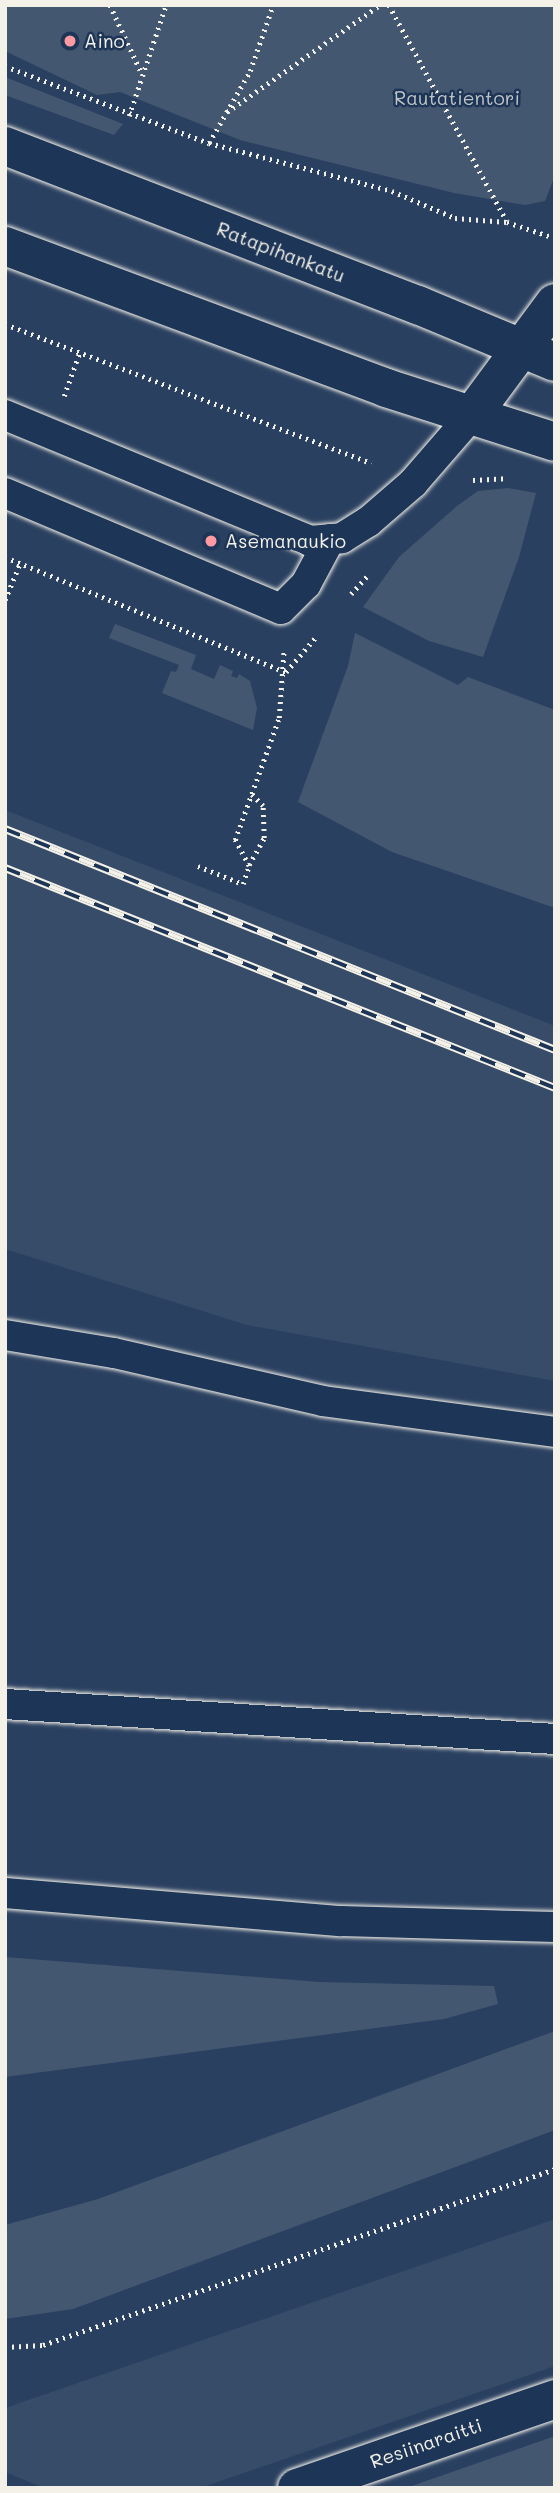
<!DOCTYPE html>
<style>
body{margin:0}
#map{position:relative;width:560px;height:2493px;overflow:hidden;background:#2a4060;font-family:Mali,sans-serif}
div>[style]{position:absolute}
.built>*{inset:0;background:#374c69}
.green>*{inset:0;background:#445771}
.path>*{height:4.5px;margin-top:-2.25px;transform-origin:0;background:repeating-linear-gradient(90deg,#f4f1e8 0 2px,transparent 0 7px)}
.roads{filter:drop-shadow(0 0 2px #f4f1e8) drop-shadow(0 0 2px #f4f1e8)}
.lane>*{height:30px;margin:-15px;padding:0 15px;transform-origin:15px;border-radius:15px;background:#1d3557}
.street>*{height:38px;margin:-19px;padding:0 19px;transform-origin:19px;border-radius:19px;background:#1d3557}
.secondary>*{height:38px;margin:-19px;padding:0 19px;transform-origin:19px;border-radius:19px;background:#1d3557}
.rail>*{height:8px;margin-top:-4px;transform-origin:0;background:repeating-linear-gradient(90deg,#1d3557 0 16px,#f4f1e8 0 32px);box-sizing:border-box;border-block:2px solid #f4f1e8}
.dots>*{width:19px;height:19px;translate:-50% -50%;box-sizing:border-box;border:4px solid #1d3557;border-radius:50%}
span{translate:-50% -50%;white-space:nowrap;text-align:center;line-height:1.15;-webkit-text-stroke:5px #1d3557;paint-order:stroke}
.poi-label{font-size:19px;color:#f4f1e8}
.left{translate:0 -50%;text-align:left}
.park-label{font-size:19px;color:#bfc3c4}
.street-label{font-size:19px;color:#f4f1e8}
.frame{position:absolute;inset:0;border:7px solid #f4f1e8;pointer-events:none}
</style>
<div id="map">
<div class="built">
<i style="clip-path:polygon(5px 810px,555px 1026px,555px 1381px,247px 1325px,5px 1249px)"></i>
<i style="clip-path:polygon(555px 2219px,555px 2366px,200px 2488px,44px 2488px,5px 2472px,5px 2408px)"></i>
</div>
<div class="green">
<i style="clip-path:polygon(5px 5px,555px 5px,555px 175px,545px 201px,525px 205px,454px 193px,240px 140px,120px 92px,97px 95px,5px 51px)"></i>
<i style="clip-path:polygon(5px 77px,123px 124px,114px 135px,5px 95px)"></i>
<i style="clip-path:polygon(508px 488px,536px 493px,519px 557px,483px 657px,429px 641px,363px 607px,399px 557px,457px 506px,478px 491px)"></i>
<i style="clip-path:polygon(115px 624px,196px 655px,191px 669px,214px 679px,220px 665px,233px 671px,231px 676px,237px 678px,239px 674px,250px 681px,257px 708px,253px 730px,162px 693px,171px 671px,176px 672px,179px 665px,109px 638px)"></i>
<i style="clip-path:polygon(355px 633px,458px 685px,468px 677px,555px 710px,555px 908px,392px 852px,298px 802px,348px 666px)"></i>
<i style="clip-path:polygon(5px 1957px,319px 1982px,494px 1986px,498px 2004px,444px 2019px,5px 2077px)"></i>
<i style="clip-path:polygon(555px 2031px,555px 2130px,73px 2309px,5px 2319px,5px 2225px,98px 2199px)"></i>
<i style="clip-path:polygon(555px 2436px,555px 2488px,406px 2488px)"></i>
</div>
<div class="path">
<i style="left:110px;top:5px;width:76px;rotate:65.1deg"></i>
<i style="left:389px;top:5px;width:246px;rotate:61.4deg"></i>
<i style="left:5px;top:66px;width:218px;rotate:20.7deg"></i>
<i style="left:209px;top:143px;width:189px;rotate:14.7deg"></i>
<i style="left:392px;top:191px;width:69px;rotate:23.2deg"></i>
<i style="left:455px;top:218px;width:52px;rotate:4.4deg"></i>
<i style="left:507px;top:222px;width:51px;rotate:18.4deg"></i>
<i style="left:227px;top:112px;width:187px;rotate:-35deg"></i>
<i style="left:129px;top:116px;width:117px;rotate:-71.6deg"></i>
<i style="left:209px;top:143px;width:83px;rotate:-60.3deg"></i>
<i style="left:250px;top:71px;width:70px;rotate:-70.8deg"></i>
<i style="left:5px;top:324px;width:392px;rotate:20.8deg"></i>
<i style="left:64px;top:396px;width:45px;rotate:-70.3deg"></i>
<i style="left:473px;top:480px;width:33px;rotate:-3deg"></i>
<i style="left:5px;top:557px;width:304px;rotate:22.3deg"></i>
<i style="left:351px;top:594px;width:27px;rotate:-48deg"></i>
<i style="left:5px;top:600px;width:40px;rotate:-68deg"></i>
<i style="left:286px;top:672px;width:45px;rotate:-49.5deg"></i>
<i style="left:249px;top:865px;width:31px;rotate:-61deg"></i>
<i style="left:264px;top:838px;width:32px;rotate:-92deg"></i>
<i style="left:263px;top:806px;width:16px;rotate:-135deg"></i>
<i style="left:198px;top:866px;width:48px;rotate:21.8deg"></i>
<i style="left:243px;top:884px;width:19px;rotate:-72deg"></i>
<i style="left:249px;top:866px;width:30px;rotate:-118deg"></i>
<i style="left:235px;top:840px;width:130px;rotate:-70.2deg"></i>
<i style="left:279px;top:718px;width:69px;rotate:-85.9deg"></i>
<i style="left:5px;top:2347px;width:38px;rotate:-3deg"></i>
<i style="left:43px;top:2345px;width:541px;rotate:-18.97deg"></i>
</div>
<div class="roads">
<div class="lane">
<i style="left:5px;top:415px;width:330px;rotate:22.4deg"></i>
<i style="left:310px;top:541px;width:32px;rotate:-5deg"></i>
<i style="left:342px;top:538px;width:31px;rotate:-32deg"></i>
<i style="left:368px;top:522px;width:60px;rotate:-40.9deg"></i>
<i style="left:413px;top:483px;width:90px;rotate:-49.1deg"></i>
<i style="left:5px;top:493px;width:299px;rotate:22.8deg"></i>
<i style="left:281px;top:609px;width:35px;rotate:-45deg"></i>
<i style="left:306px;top:584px;width:51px;rotate:-61.9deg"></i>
<i style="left:5px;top:1335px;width:110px;rotate:9.4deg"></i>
<i style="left:114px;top:1353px;width:214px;rotate:12.9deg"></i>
<i style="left:323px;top:1401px;width:234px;rotate:7.6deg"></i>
<i style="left:5px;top:1704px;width:551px;rotate:3.64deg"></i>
<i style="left:5px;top:1893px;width:337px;rotate:4.8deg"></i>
<i style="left:341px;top:1921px;width:214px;rotate:1.6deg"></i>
</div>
<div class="street">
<i style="left:472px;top:415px;width:139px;rotate:-53.5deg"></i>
<i style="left:297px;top:2488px;width:273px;rotate:-19deg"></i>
</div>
<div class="secondary">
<i style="left:5px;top:146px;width:443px;rotate:21.1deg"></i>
<i style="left:418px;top:305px;width:148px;rotate:22.6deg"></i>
<i style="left:5px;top:246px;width:407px;rotate:20.4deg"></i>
<i style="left:386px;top:388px;width:177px;rotate:17.7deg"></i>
</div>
</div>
<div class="rail">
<i style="left:5px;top:829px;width:593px;rotate:21.89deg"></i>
<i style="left:5px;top:868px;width:592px;rotate:21.8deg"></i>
</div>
<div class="dots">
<i style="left:70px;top:41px;background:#ff9aa2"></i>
<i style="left:211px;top:541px;background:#ff9aa2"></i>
</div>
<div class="poi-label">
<span class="left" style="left:84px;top:41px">Aino</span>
<span class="left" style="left:225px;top:541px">Asemanaukio</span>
</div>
<div class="park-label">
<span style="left:457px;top:98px">Rautatientori</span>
</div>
<div class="street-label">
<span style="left:281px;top:252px;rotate:21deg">Ratapihankatu</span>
<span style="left:426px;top:2443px;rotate:-19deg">Resiinaraitti</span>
</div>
<div class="frame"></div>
</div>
